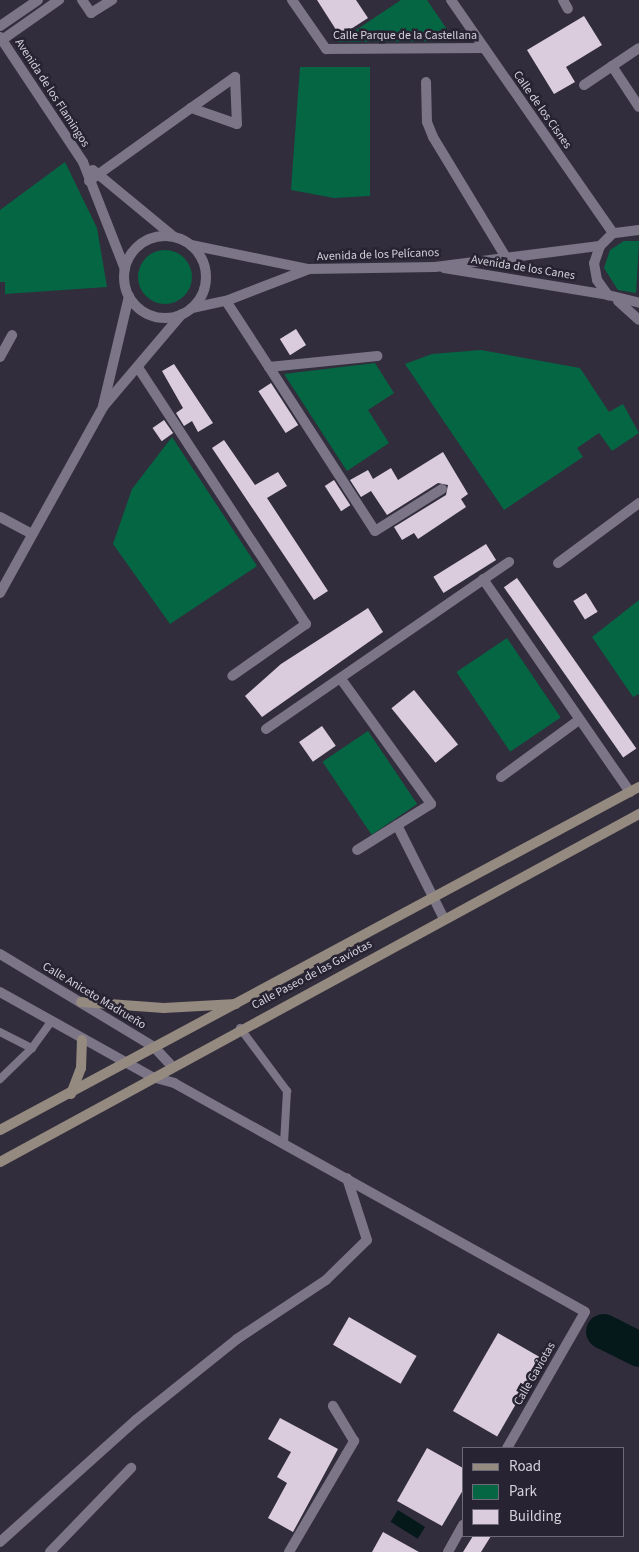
<!DOCTYPE html>
<meta charset="utf-8">
<style>
body{margin:0}
#map{position:relative;width:639px;height:1552px;overflow:hidden;background:#322d3c;font-family:"Source Sans 3",sans-serif}
div>[style]{position:absolute}
.green>*{inset:0;background:#046643;transform-origin:0 0}
.round{border-radius:50%}
.water>*{inset:0;background:#06191a;transform-origin:0 0}
.river>*{height:35px;margin:-17.5px;padding:0 17.5px;transform-origin:17.5px;border-radius:17.5px;background:#06191a}
.building>*{inset:0;background:#dbccdd;transform-origin:0 0}
.service>*{height:8px;margin:-4px;padding:0 4px;transform-origin:4px;border-radius:4px;background:#7b7587}
.minor>*{height:10px;margin:-5px;padding:0 5px;transform-origin:5px;border-radius:5px;background:#7b7587}
.minor>.ring{margin:-5px;padding:0;box-sizing:content-box;background:none;border:10px solid #7b7587;border-radius:50%}
.tertiary>*{height:10px;margin:-5px;padding:0 5px;transform-origin:5px;border-radius:5px;background:#7b7587}
.secondary>*{height:10px;margin:-5px;padding:0 5px;transform-origin:5px;border-radius:5px;background:#958a7f}
span{translate:-50% -50%;white-space:nowrap;text-align:center;line-height:1.15;-webkit-text-stroke:5px #282332;paint-order:stroke}
.street-label{font-size:12px;color:#d4d1db}
.legend{position:absolute;left:462px;top:1447px;width:162px;height:90px;box-sizing:border-box;background:#282332;border:1px solid #6d6976;margin:0;padding:6px 9px;list-style:none;font-size:15px;color:#d4d1db}
.legend li{display:flex;align-items:center;gap:10px;height:25px}
.legend b{width:25px;border:1px solid #6d6976}
</style>
<div id="map">
<div class="green">
<i style="clip-path:polygon(401px 0,427px 0,455px 41px,338px 42px)"></i>
<i style="clip-path:polygon(300px 67px,370px 67px,370px 196px,334px 198px,291px 190px)"></i>
<i style="clip-path:polygon(65px 162px,97px 228px,107px 287px,5px 294px,5px 282px,0 282px,0 210px)"></i>
<i style="clip-path:polygon(624px 241px,639px 241px,636px 293px,618px 290px,604px 268px,610px 250px)"></i>
<i class="round" style="left:138px;top:250px;width:54px;height:54px"></i>
<i style="clip-path:polygon(481px 350px,580px 368px,609px 412px,623px 404px,639px 433px,612px 451px,599px 433px,577px 448px,583px 457px,504px 510px,405px 364px,432px 354px)"></i>
<i style="clip-path:polygon(375px 363px,394px 393px,368px 410px,389px 443px,347px 471px,284px 374px)"></i>
<i style="clip-path:polygon(172px 437px,257px 566px,170px 624px,113px 544px,132px 489px)"></i>
<i style="clip-path:polygon(639px 600px,639px 694px,633px 697px,592px 637px)"></i>
<i style="left:507px;top:638px;width:96px;height:61px;rotate:56deg"></i>
<i style="left:368px;top:731px;width:88px;height:55px;rotate:56deg"></i>
</div>
<div class="water">
<i style="left:398px;top:1510px;width:32px;height:14px;rotate:32deg"></i>
</div>
<div class="river">
<i style="left:603px;top:1331px;width:40px;rotate:26.6deg"></i>
</div>
<div class="building">
<i style="clip-path:polygon(317px 0,356px 0,368px 18px,340px 36px)"></i>
<i style="clip-path:polygon(584px 16px,602px 45px,566px 67px,575px 82px,554px 94px,527px 50px)"></i>
<i style="left:296px;top:329px;width:19px;height:19px;rotate:58deg"></i>
<i style="clip-path:polygon(174px 364px,213px 423px,198px 432px,192px 421px,184px 426px,176px 413px,183px 408px,162px 371px)"></i>
<i style="left:271px;top:383px;width:50px;height:15px;rotate:57deg"></i>
<i style="left:164px;top:420px;width:16px;height:14px;rotate:55deg"></i>
<i style="clip-path:polygon(224px 440px,255px 485px,278px 472px,287px 486px,267px 498px,328px 591px,314px 600px,212px 448px)"></i>
<i style="clip-path:polygon(443px 452px,468px 494px,461px 499px,466px 507px,418px 539px,414px 533px,402px 540px,394px 527px,446px 495px,448px 485px,438px 483px,387px 515px,371px 491px,361px 497px,350px 480px,368px 470px,373px 479px,391px 468px,398px 480px)"></i>
<i style="left:334px;top:480px;width:30px;height:11px;rotate:57deg"></i>
<i style="left:486px;top:544px;width:19px;height:62px;rotate:58deg"></i>
<i style="left:517px;top:578px;width:208px;height:16px;rotate:55deg"></i>
<i style="left:586px;top:593px;width:22px;height:15px;rotate:58deg"></i>
<i style="clip-path:polygon(368px 608px,383px 632px,262px 717px,245px 696px,281px 664px)"></i>
<i style="left:414px;top:690px;width:70px;height:29px;rotate:51deg"></i>
<i style="left:322px;top:726px;width:24px;height:28px;rotate:55deg"></i>
<i style="left:349px;top:1317px;width:78px;height:32px;rotate:30deg"></i>
<i style="left:498px;top:1333px;width:51px;height:90px;rotate:30deg"></i>
<i style="clip-path:polygon(280px 1418px,338px 1449px,293px 1532px,268px 1518px,287px 1483px,277px 1477px,291px 1452px,268px 1439px)"></i>
<i style="clip-path:polygon(427px 1448px,463px 1468px,463px 1490px,442px 1526px,397px 1501px)"></i>
<i style="clip-path:polygon(383px 1532px,419px 1552px,372px 1552px)"></i>
<i style="clip-path:polygon(473px 1536px,491px 1536px,481px 1552px,463px 1552px)"></i>
</div>
<div class="service">
<i style="left:240px;top:1028px;width:79px;rotate:53.3deg"></i>
<i style="left:287px;top:1091px;width:52px;rotate:93.3deg"></i>
<i style="left:0;top:1032px;width:36px;rotate:27deg"></i>
<i style="left:32px;top:1048px;width:45px;rotate:135.9deg"></i>
<i style="left:32px;top:1048px;width:31px;rotate:-54deg"></i>
</div>
<div class="minor">
<i style="left:82px;top:0;width:16px;rotate:55deg"></i>
<i style="left:91px;top:13px;width:25px;rotate:-32deg"></i>
<i style="left:292px;top:0;width:60px;rotate:55.2deg"></i>
<i style="left:326px;top:49px;width:158px;rotate:-0.4deg"></i>
<i style="left:451px;top:0;width:284px;rotate:55.2deg"></i>
<i style="left:563px;top:0;width:10px;rotate:61deg"></i>
<i style="left:0;top:26px;width:46px;rotate:-34.4deg"></i>
<i style="left:0;top:37px;width:150px;rotate:56.4deg"></i>
<i style="left:83px;top:162px;width:115px;rotate:68.6deg"></i>
<i style="left:2px;top:40px;width:70px;rotate:-35.1deg"></i>
<i style="left:612px;top:66px;width:49px;rotate:56.6deg"></i>
<i style="left:426px;top:82px;width:40px;rotate:88.6deg"></i>
<i style="left:427px;top:122px;width:16px;rotate:68deg"></i>
<i style="left:433px;top:137px;width:139px;rotate:58.8deg"></i>
<i style="left:584px;top:85px;width:66px;rotate:-33.9deg"></i>
<i style="left:93px;top:170px;width:105px;rotate:39.6deg"></i>
<i style="left:89px;top:181px;width:125px;rotate:-35.6deg"></i>
<i style="left:191px;top:108px;width:54px;rotate:-35.2deg"></i>
<i style="left:235px;top:77px;width:47px;rotate:87.6deg"></i>
<i style="left:237px;top:124px;width:49px;rotate:-160.8deg"></i>
<i style="left:639px;top:230px;width:26px;rotate:173deg"></i>
<i style="left:613px;top:233px;width:18px;rotate:135deg"></i>
<i style="left:600px;top:246px;width:18px;rotate:109deg"></i>
<i style="left:594px;top:263px;width:17px;rotate:80deg"></i>
<i style="left:597px;top:280px;width:19px;rotate:54deg"></i>
<i style="left:608px;top:295px;width:32px;rotate:14deg"></i>
<i class="ring" style="left:124px;top:236px;width:72px;height:72px"></i>
<i style="left:191px;top:245px;width:119px;rotate:11.6deg"></i>
<i style="left:444px;top:268px;width:166px;rotate:9.3deg"></i>
<i style="left:226px;top:301px;width:79px;rotate:56.9deg"></i>
<i style="left:269px;top:367px;width:109px;rotate:-5.8deg"></i>
<i style="left:618px;top:301px;width:28px;rotate:42deg"></i>
<i style="left:192px;top:308px;width:35px;rotate:-12deg"></i>
<i style="left:226px;top:301px;width:89px;rotate:-21.1deg"></i>
<i style="left:309px;top:269px;width:126px;rotate:-0.9deg"></i>
<i style="left:435px;top:267px;width:166px;rotate:-7.3deg"></i>
<i style="left:0;top:357px;width:25px;rotate:-61deg"></i>
<i style="left:269px;top:367px;width:195px;rotate:57.1deg"></i>
<i style="left:375px;top:531px;width:79px;rotate:-32.1deg"></i>
<i style="left:139px;top:369px;width:305px;rotate:56.8deg"></i>
<i style="left:306px;top:624px;width:90px;rotate:144.9deg"></i>
<i style="left:103px;top:406px;width:113px;rotate:-76.7deg"></i>
<i style="left:0;top:517px;width:36px;rotate:28deg"></i>
<i style="left:558px;top:563px;width:101px;rotate:-36.5deg"></i>
<i style="left:483px;top:579px;width:259px;rotate:55.4deg"></i>
<i style="left:0;top:593px;width:213px;rotate:-61deg"></i>
<i style="left:103px;top:407px;width:122px;rotate:-49.7deg"></i>
<i style="left:341px;top:679px;width:154px;rotate:54.2deg"></i>
<i style="left:431px;top:804px;width:87px;rotate:148.1deg"></i>
<i style="left:266px;top:729px;width:295px;rotate:-34.5deg"></i>
<i style="left:501px;top:777px;width:97px;rotate:-36.2deg"></i>
<i style="left:397px;top:825px;width:105px;rotate:63.4deg"></i>
<i style="left:152px;top:1077px;width:23px;rotate:15deg"></i>
<i style="left:174px;top:1083px;width:470px;rotate:29.1deg"></i>
<i style="left:585px;top:1312px;width:157px;rotate:119.8deg"></i>
<i style="left:0;top:1542px;width:183px;rotate:-41.9deg"></i>
<i style="left:136px;top:1420px;width:129px;rotate:-38.7deg"></i>
<i style="left:237px;top:1339px;width:107px;rotate:-33.5deg"></i>
<i style="left:326px;top:1280px;width:57px;rotate:-44.3deg"></i>
<i style="left:367px;top:1240px;width:65px;rotate:-107.9deg"></i>
<i style="left:50px;top:1552px;width:117px;rotate:-46deg"></i>
<i style="left:289px;top:1552px;width:129px;rotate:-59.6deg"></i>
<i style="left:354px;top:1441px;width:41px;rotate:-121deg"></i>
<i style="left:448px;top:1552px;width:31px;rotate:-61deg"></i>
</div>
<div class="tertiary">
<i style="left:0;top:954px;width:180px;rotate:31.1deg"></i>
<i style="left:154px;top:1047px;width:25px;rotate:47deg"></i>
<i style="left:0;top:992px;width:174px;rotate:29.2deg"></i>
</div>
<div class="secondary">
<i style="left:81px;top:1002px;width:83px;rotate:4.1deg"></i>
<i style="left:164px;top:1008px;width:72px;rotate:-3.2deg"></i>
<i style="left:71px;top:1094px;width:28px;rotate:-69deg"></i>
<i style="left:81px;top:1068px;width:28px;rotate:-88deg"></i>
<i style="left:0;top:1130px;width:725px;rotate:-28.23deg"></i>
<i style="left:0;top:1162px;width:728px;rotate:-28.57deg"></i>
</div>
<div class="street-label">
<span style="left:405px;top:36px">Calle Parque de la Castellana</span>
<span style="left:52px;top:93px;rotate:57deg">Avenida de los Flamingos</span>
<span style="left:542px;top:110px;rotate:55deg">Calle de los Cisnes</span>
<span style="left:378px;top:255px;rotate:-2deg">Avenida de los Pelícanos</span>
<span style="left:523px;top:268px;rotate:9deg">Avenida de los Canes</span>
<span style="left:312px;top:975px;rotate:-28deg">Calle Paseo de las Gaviotas</span>
<span style="left:94px;top:996px;rotate:31deg">Calle Aniceto Madrueño</span>
<span style="left:535px;top:1374px;rotate:-60deg">Calle Gaviotas</span>
</div>
<ul class="legend">
<li><b style="height:6px;background:#958a7f"></b>Road</li>
<li><b style="height:14px;background:#046643"></b>Park</li>
<li><b style="height:14px;background:#dbccdd"></b>Building</li>
</ul>
</div>
